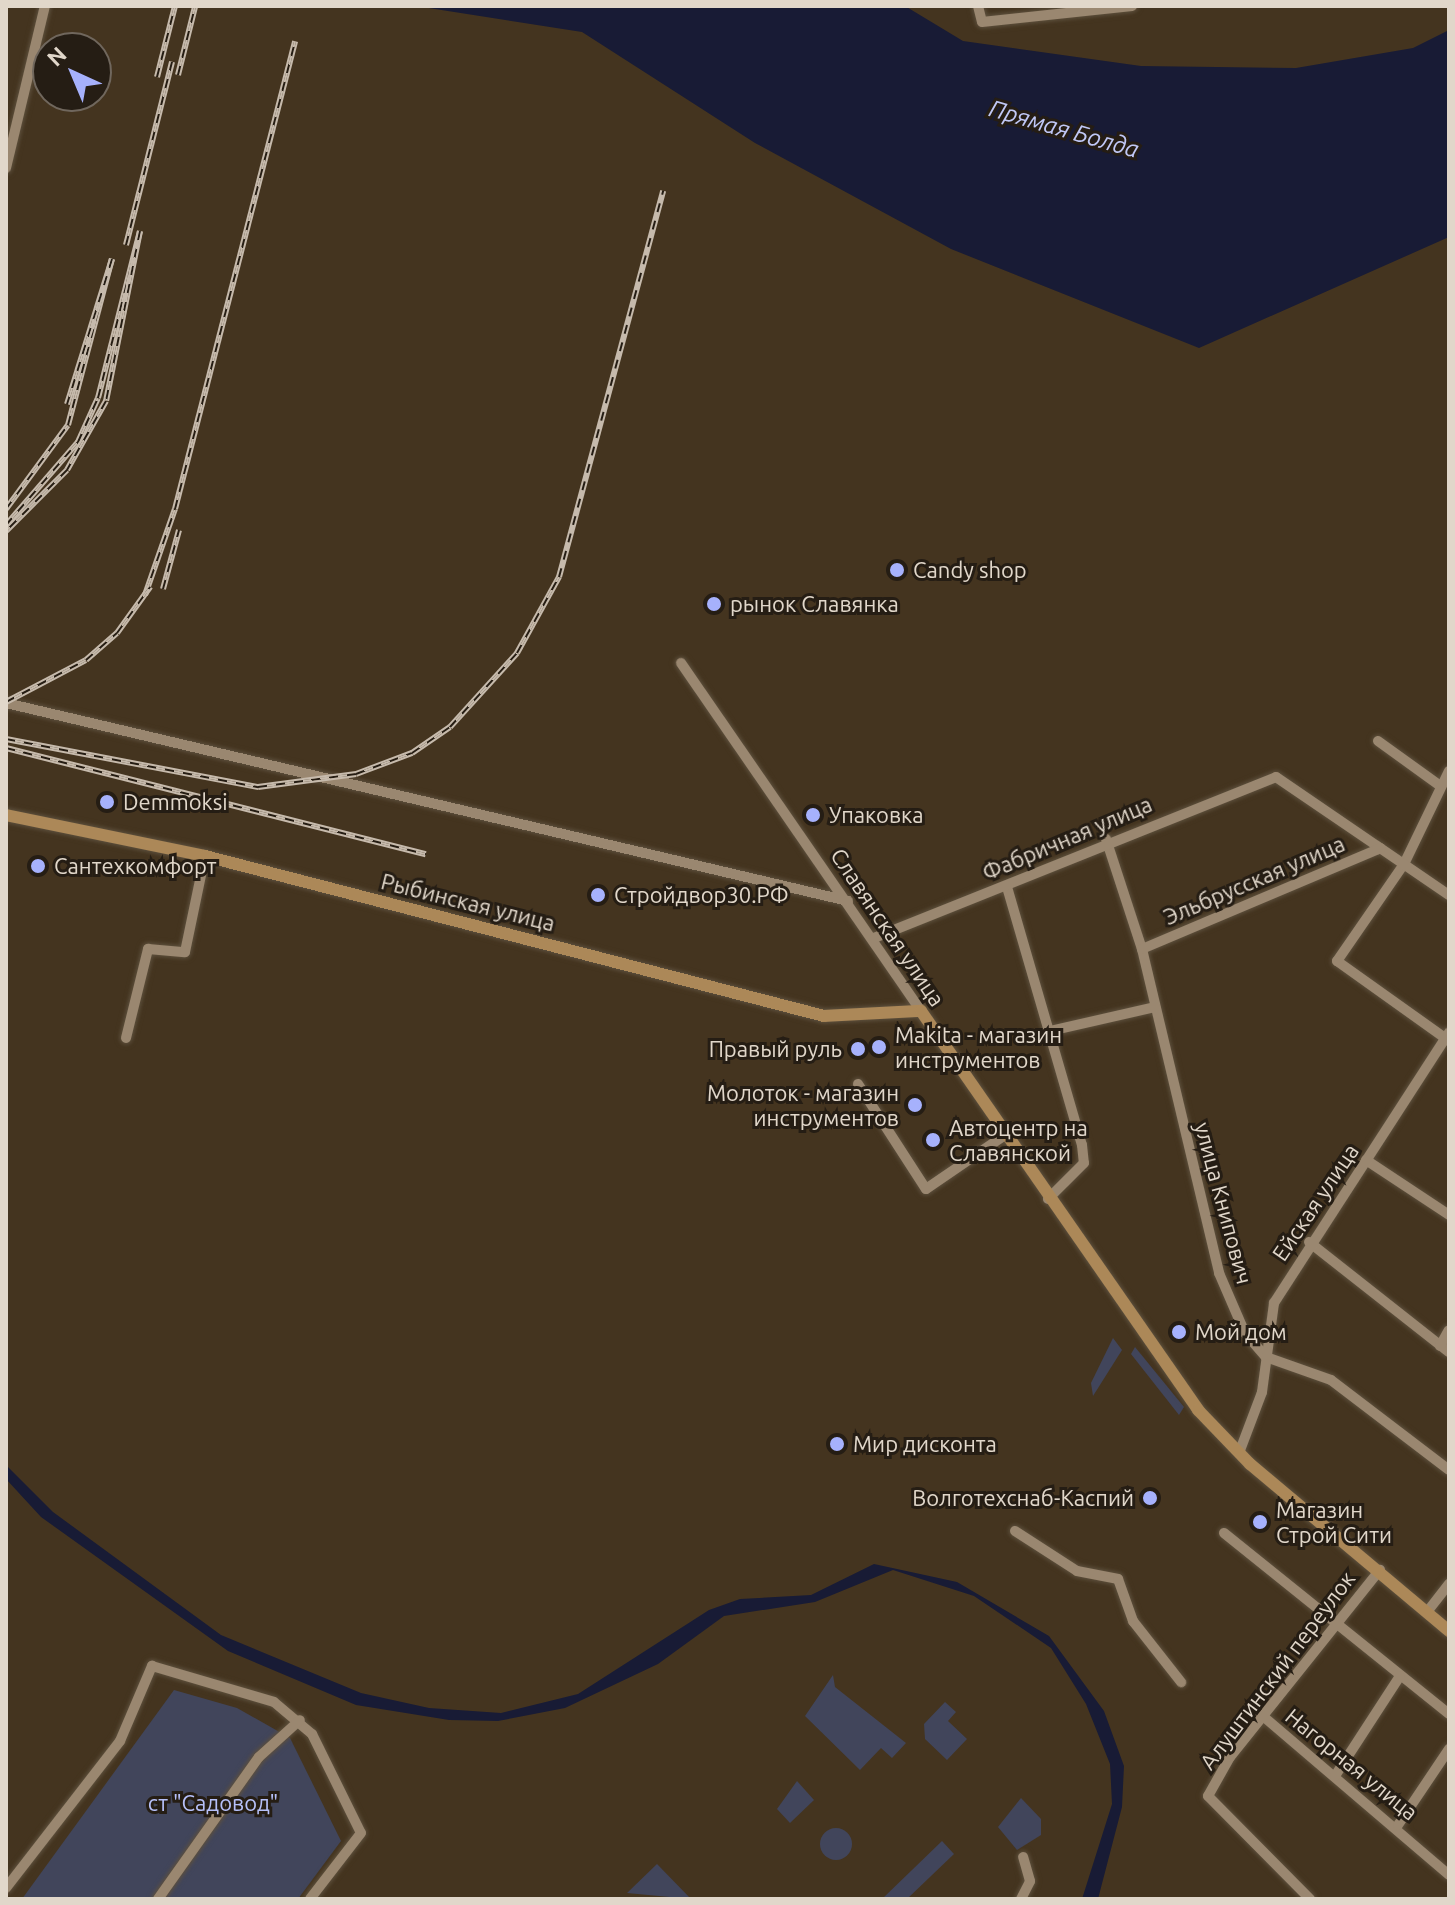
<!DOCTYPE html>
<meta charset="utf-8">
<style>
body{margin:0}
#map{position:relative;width:1455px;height:1905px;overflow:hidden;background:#44341f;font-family:Ubuntu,sans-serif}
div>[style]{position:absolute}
.green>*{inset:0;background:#41455b}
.round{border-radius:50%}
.water>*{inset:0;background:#181b35}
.roads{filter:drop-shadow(0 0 2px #5d503d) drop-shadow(0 0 2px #5d503d)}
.minor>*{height:10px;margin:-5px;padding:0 5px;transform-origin:5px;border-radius:5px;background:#9a8770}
.major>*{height:12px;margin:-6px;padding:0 6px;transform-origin:6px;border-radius:6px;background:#ac8858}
.rail>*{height:6px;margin-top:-3px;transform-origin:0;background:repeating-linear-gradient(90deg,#251d14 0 9px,#c6baac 0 18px);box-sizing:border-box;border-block:2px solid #c6baac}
.dots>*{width:22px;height:22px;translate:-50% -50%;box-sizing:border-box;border:4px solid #251d14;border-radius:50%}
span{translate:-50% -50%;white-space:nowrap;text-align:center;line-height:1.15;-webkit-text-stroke:6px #251d14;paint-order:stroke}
.poi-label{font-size:22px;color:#e1d7ca}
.left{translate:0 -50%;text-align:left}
.right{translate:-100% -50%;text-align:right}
.street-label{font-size:22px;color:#e1d7ca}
.park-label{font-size:22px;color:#b6c0f9}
.water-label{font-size:24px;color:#c0c8f6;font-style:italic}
.frame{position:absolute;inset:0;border:8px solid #e1d7ca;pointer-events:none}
.north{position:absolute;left:32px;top:32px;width:80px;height:80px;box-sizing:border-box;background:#251d14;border:2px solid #70675d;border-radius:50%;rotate:316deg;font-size:22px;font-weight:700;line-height:32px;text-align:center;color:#e1d7ca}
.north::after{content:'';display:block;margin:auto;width:28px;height:36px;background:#a6b1fc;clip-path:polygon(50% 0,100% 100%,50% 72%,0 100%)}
</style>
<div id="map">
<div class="green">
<i style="clip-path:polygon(1113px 1338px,1122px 1350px,1093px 1396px,1091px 1383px)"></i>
<i style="clip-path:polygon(1135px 1347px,1184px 1407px,1179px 1415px,1131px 1354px)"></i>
<i style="clip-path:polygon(833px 1675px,835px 1687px,906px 1743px,892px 1758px,881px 1748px,860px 1770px,805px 1716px)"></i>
<i style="clip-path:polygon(174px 1690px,237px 1708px,290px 1738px,341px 1841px,298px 1899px,22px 1899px)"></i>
<i style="clip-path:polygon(945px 1702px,956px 1712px,948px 1721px,967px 1739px,947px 1760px,925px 1739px,924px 1724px)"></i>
<i style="clip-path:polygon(797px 1781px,814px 1800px,790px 1823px,777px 1809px)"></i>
<i style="clip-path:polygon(1021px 1798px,1041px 1819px,1041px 1835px,1017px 1850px,998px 1827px)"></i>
<i class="round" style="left:820px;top:1828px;width:32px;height:32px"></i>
<i style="clip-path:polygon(942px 1841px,954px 1854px,907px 1899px,882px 1899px)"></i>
<i style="clip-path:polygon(657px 1864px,691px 1899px,627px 1893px)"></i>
</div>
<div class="water">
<i style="clip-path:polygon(416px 6px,905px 6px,963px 41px,1141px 66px,1296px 68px,1413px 48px,1449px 30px,1449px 237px,1199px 348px,951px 249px,755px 143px,582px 32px)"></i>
<i style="clip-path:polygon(6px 1465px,53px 1512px,221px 1635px,361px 1693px,429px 1708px,501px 1713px,578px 1694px,709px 1610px,740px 1599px,811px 1595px,874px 1564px,957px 1582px,1049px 1636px,1104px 1711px,1124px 1766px,1122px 1807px,1098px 1899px,1082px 1899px,1112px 1804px,1110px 1764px,1086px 1704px,1051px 1648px,974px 1596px,893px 1570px,815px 1602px,724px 1616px,658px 1664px,565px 1708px,498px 1721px,449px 1720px,356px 1705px,228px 1651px,41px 1517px,6px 1479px)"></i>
</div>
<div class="roads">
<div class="minor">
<i style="left:978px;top:6px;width:16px;rotate:76deg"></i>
<i style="left:982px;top:22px;width:151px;rotate:-6.1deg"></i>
<i style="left:6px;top:168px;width:167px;rotate:-76.5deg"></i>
<i style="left:681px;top:663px;width:423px;rotate:55.4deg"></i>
<i style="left:6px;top:703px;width:865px;rotate:13.23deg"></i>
<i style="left:1378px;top:741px;width:75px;rotate:35.8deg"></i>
<i style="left:1449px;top:771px;width:103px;rotate:115.8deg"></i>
<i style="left:1404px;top:864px;width:118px;rotate:124.6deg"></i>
<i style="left:1337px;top:961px;width:138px;rotate:35.5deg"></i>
<i style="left:1106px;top:839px;width:116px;rotate:71.9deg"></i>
<i style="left:1142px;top:949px;width:333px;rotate:76.6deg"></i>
<i style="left:1219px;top:1273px;width:65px;rotate:66.6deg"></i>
<i style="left:1245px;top:1333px;width:32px;rotate:49deg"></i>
<i style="left:1266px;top:1357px;width:69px;rotate:19.5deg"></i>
<i style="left:1331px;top:1380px;width:148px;rotate:37.3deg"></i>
<i style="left:1007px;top:887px;width:269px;rotate:73.8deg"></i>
<i style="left:1082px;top:1145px;width:18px;rotate:84deg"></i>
<i style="left:1084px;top:1163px;width:51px;rotate:135deg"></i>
<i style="left:874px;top:938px;width:433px;rotate:-21.8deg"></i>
<i style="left:1276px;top:777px;width:209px;rotate:34.3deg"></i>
<i style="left:1142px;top:949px;width:259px;rotate:-22.9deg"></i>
<i style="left:1050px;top:1031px;width:108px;rotate:-12.9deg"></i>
<i style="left:126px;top:1038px;width:92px;rotate:-76.1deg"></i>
<i style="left:148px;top:949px;width:37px;rotate:5deg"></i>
<i style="left:185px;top:952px;width:98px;rotate:-78.2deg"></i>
<i style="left:858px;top:1084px;width:125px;rotate:57.1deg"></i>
<i style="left:926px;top:1189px;width:96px;rotate:-34.4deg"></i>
<i style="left:1366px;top:1160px;width:100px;rotate:33.5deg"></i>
<i style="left:1309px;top:1242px;width:178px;rotate:38.2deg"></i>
<i style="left:1440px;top:1346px;width:18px;rotate:-61deg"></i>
<i style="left:1239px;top:1453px;width:65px;rotate:-69.3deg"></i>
<i style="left:1262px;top:1392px;width:90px;rotate:-82.3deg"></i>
<i style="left:1274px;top:1303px;width:322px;rotate:-57.1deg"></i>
<i style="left:1015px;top:1531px;width:74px;rotate:32.8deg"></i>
<i style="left:1077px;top:1571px;width:42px;rotate:11deg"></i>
<i style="left:1118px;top:1579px;width:45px;rotate:70.3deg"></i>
<i style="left:1133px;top:1621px;width:78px;rotate:51.8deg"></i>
<i style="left:1224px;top:1533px;width:289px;rotate:38.8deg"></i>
<i style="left:1427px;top:1612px;width:36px;rotate:-52deg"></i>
<i style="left:1264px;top:1717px;width:243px;rotate:40.5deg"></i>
<i style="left:1335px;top:1776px;width:119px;rotate:-57deg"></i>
<i style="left:1398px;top:1825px;width:92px;rotate:-56.1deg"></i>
<i style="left:6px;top:1888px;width:186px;rotate:-52.2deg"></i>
<i style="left:120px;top:1741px;width:82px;rotate:-66.9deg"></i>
<i style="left:152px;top:1666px;width:127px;rotate:16.4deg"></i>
<i style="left:274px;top:1702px;width:50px;rotate:40.1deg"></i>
<i style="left:312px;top:1734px;width:110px;rotate:63.7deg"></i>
<i style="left:361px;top:1833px;width:83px;rotate:127.7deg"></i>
<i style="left:158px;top:1899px;width:174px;rotate:-54.6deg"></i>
<i style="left:259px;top:1757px;width:55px;rotate:-42.1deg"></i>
<i style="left:1021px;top:1899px;width:20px;rotate:-63deg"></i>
<i style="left:1030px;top:1881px;width:25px;rotate:-106deg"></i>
<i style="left:1310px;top:1899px;width:145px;rotate:-134.7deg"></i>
<i style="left:1208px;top:1796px;width:45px;rotate:-60.6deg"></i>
<i style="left:1230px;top:1757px;width:240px;rotate:-51.3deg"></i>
</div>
<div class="major">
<i style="left:6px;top:815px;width:203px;rotate:11.6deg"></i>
<i style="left:205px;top:856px;width:639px;rotate:14.49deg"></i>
<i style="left:824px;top:1016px;width:97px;rotate:-3deg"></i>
<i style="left:921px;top:1011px;width:486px;rotate:55.2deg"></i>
<i style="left:1198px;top:1410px;width:75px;rotate:46.1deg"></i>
<i style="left:1250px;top:1464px;width:260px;rotate:40deg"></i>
</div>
</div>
<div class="rail">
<i style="left:178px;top:75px;width:70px;rotate:-76deg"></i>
<i style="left:157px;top:77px;width:73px;rotate:-75.8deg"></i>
<i style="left:126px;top:245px;width:189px;rotate:-75.9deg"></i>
<i style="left:6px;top:509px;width:104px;rotate:-53.6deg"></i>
<i style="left:68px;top:425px;width:172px;rotate:-75.2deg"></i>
<i style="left:112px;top:259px;width:152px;rotate:107.2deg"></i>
<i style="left:6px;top:525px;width:110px;rotate:-49.1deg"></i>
<i style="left:78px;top:442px;width:48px;rotate:-65.6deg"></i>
<i style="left:98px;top:398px;width:172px;rotate:-75.9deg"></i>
<i style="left:140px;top:231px;width:173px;rotate:101.3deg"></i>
<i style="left:106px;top:401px;width:79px;rotate:119.5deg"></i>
<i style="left:67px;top:470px;width:86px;rotate:135deg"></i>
<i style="left:163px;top:589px;width:61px;rotate:-74.8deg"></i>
<i style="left:145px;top:595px;width:91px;rotate:-70.8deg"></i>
<i style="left:175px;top:509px;width:483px;rotate:-75.6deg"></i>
<i style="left:6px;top:702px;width:90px;rotate:-27.7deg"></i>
<i style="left:86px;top:660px;width:41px;rotate:-41.1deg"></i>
<i style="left:117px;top:633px;width:57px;rotate:-54.3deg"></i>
<i style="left:6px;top:739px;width:257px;rotate:10.8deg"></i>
<i style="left:258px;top:787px;width:99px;rotate:-7.6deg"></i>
<i style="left:356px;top:774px;width:60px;rotate:-20.6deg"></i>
<i style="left:412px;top:753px;width:46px;rotate:-34.4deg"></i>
<i style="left:450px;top:727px;width:100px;rotate:-47.8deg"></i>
<i style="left:517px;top:653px;width:87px;rotate:-61.1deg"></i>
<i style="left:559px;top:577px;width:400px;rotate:-74.9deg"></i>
<i style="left:6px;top:748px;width:433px;rotate:14.2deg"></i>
</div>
<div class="dots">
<i style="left:897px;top:570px;background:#a6b1fc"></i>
<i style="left:714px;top:604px;background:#a6b1fc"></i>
<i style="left:107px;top:802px;background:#a6b1fc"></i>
<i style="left:813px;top:815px;background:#a6b1fc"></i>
<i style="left:38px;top:866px;background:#a6b1fc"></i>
<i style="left:598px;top:895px;background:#a6b1fc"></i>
<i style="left:879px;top:1047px;background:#a6b1fc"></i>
<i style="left:858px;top:1049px;background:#a6b1fc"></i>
<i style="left:915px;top:1105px;background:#a6b1fc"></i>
<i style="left:933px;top:1140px;background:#a6b1fc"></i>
<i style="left:1179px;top:1332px;background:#a6b1fc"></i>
<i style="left:837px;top:1444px;background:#a6b1fc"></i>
<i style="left:1150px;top:1498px;background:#a6b1fc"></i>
<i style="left:1260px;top:1522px;background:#a6b1fc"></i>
</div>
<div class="poi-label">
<span class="left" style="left:913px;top:570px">Candy shop</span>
<span class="left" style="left:730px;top:604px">рынок Славянка</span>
<span class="left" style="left:123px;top:802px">Demmoksi</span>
<span class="left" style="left:829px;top:815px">Упаковка</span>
<span class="left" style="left:54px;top:866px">Сантехкомфорт</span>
<span class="left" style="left:614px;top:895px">Стройдвор30.РФ</span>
<span class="left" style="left:895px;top:1047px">Makita - магазин<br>инструментов</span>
<span class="right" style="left:842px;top:1049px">Правый руль</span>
<span class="right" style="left:899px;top:1105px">Молоток - магазин<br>инструментов</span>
<span class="left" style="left:949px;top:1140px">Автоцентр на<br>Славянской</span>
<span class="left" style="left:1195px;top:1332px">Мой дом</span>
<span class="left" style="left:853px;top:1444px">Мир дисконта</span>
<span class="right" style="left:1134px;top:1498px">Волготехснаб-Каспий</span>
<span class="left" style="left:1276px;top:1522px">Магазин<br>Строй Сити</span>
</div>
<div class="street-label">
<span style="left:1067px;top:838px;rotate:-23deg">Фабричная улица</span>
<span style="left:1254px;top:880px;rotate:-23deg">Эльбрусская улица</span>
<span style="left:468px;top:902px;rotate:14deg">Рыбинская улица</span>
<span style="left:888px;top:927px;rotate:56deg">Славянская улица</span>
<span style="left:1315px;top:1202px;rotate:-56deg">Ейская улица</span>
<span style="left:1224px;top:1203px;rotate:75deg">улица Книпович</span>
<span style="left:1277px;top:1670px;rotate:-53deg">Алуштинский переулок</span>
<span style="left:1352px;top:1764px;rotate:39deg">Нагорная улица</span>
</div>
<div class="park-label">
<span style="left:213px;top:1803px">ст "Садовод"</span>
</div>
<div class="water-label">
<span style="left:1064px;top:129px;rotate:16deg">Прямая Болда</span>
</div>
<div class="frame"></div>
<div class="north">N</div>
</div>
